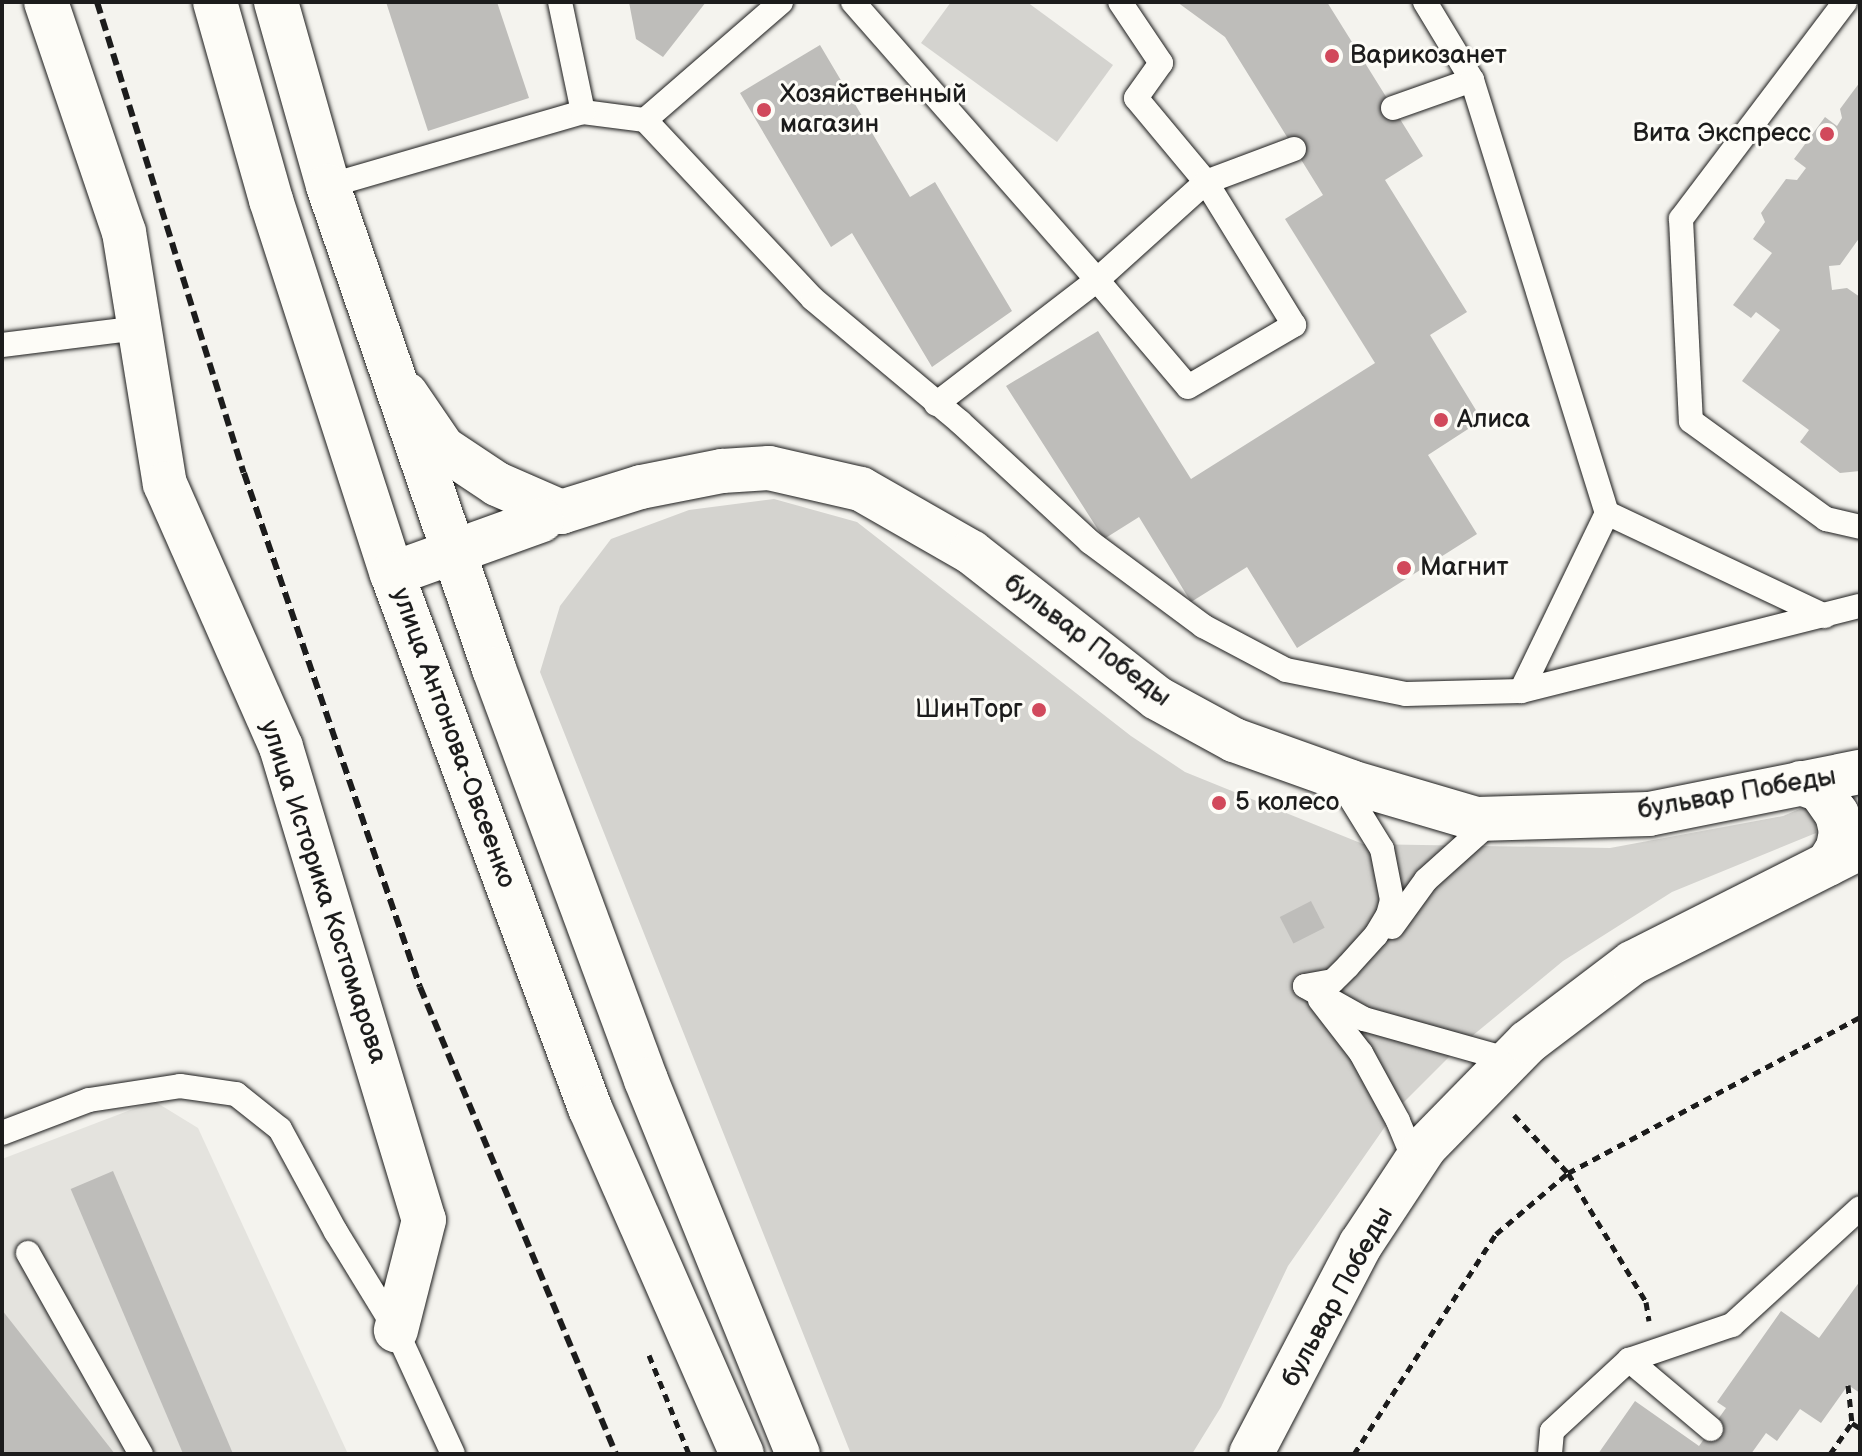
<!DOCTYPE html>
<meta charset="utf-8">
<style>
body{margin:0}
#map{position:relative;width:1862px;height:1456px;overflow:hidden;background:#f4f3ee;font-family:"Balsamiq Sans",sans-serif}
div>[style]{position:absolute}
.built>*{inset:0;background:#e4e3de}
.green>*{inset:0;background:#d4d3cf}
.building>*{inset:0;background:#bebdba;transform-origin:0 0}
.path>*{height:5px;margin-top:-2.5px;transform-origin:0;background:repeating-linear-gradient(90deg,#1c1c1c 0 8px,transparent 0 14px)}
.roads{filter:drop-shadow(0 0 2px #1c1c1c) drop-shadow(0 0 2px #1c1c1c)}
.lane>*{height:24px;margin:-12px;padding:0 12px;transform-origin:12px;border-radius:12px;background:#fdfcf7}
.street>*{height:44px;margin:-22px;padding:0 22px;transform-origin:22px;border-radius:22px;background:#fdfcf7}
.secondary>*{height:44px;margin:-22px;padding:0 22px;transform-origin:22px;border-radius:22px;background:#fdfcf7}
.primary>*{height:44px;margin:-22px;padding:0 22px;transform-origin:22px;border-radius:22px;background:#fdfcf7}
.highway>*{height:44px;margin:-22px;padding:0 22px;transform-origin:22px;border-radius:22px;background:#fdfcf7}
.rail>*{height:6px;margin-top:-3px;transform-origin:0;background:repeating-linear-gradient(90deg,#1c1c1c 0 12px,transparent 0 18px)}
.dots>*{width:22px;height:22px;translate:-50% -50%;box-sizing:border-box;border:4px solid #fdfcf7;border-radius:50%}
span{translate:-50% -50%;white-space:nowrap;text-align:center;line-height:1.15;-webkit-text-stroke:6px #fdfcf7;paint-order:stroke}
.poi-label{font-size:26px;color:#1c1c1c}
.left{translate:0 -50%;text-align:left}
.right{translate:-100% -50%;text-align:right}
.street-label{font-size:26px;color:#1c1c1c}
.frame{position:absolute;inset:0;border:4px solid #1c1c1c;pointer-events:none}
</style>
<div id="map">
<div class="built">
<i style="clip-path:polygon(154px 1101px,198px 1128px,348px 1454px,2px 1454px,2px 1159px)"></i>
</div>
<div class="green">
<i style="clip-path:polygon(951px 2px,1027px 2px,1113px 65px,1057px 142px,921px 43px)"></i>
<i style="clip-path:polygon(774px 499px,857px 522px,1131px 736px,1185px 772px,1363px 844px,1610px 848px,1783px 816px,1814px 803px,1816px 833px,1672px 892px,1563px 961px,1460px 1046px,1398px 1108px,1288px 1266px,1221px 1407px,1192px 1454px,851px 1454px,540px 672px,560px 606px,611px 539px,689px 510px)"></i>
</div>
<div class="building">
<i style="clip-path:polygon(386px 2px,497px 2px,529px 98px,428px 131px)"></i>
<i style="clip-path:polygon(629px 2px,706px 2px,663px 57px,636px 39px)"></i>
<i style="clip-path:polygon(1177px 2px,1327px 2px,1423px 156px,1385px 180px,1467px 312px,1430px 335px,1482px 420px,1428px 455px,1477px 534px,1297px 648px,1247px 567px,1191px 602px,1139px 517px,1104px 539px,1006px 386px,1098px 331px,1191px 479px,1375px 363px,1285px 219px,1323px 195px,1225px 37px)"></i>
<i style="clip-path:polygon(820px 45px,910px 197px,935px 182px,1012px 311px,932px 367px,852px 233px,831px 247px,740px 93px)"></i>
<i style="clip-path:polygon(1860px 82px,1860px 237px,1840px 265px,1829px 266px,1832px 290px,1847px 288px,1860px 297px,1860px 471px,1840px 473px,1800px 442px,1809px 430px,1742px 381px,1780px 330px,1756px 312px,1751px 318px,1733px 305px,1772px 253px,1753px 239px,1765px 222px,1761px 213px,1786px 179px,1797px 180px,1806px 168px,1794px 159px,1825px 117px,1837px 126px,1842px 118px,1840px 109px)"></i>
<i style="left:1311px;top:901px;width:30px;height:35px;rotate:63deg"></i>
<i style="left:113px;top:1171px;width:309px;height:46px;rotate:67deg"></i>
<i style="clip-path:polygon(1860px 1281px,1860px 1393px,1848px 1385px,1821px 1423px,1800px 1409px,1777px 1441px,1766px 1433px,1751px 1454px,1598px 1454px,1635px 1401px,1699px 1446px,1726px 1408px,1717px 1402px,1781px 1311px,1819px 1338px)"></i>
<i style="clip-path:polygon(2px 1310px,115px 1454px,2px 1454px)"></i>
</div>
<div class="path">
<i style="left:1514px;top:1115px;width:79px;rotate:47deg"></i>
<i style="left:1568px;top:1173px;width:151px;rotate:58.8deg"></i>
<i style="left:1646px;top:1302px;width:19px;rotate:81deg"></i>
<i style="left:649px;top:1355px;width:107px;rotate:68deg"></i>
<i style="left:1848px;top:1385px;width:38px;rotate:84deg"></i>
<i style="left:1852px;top:1423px;width:9px;rotate:32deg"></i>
<i style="left:1354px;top:1454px;width:262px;rotate:-57.2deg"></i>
<i style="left:1496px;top:1234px;width:94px;rotate:-40.3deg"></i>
<i style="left:1568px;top:1173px;width:331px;rotate:-28.1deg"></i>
<i style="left:1830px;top:1454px;width:38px;rotate:-55deg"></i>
</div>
<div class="roads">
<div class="lane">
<i style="left:853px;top:2px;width:370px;rotate:48.7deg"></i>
<i style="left:1097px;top:280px;width:147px;rotate:-42deg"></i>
<i style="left:1206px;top:182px;width:109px;rotate:-129.8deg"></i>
<i style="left:1136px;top:98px;width:43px;rotate:-54.5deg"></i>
<i style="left:1161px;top:63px;width:73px;rotate:-123.9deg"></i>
<i style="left:1425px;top:2px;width:91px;rotate:58.9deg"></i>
<i style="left:1845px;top:2px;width:272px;rotate:127.1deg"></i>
<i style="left:1681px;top:219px;width:202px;rotate:87.2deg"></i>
<i style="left:1691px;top:421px;width:167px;rotate:36deg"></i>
<i style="left:1826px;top:519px;width:35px;rotate:13deg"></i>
<i style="left:1393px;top:108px;width:84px;rotate:-19.5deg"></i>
<i style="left:1472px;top:80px;width:454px;rotate:72.7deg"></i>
<i style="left:1607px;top:513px;width:241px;rotate:25.3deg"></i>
<i style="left:583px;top:112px;width:63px;rotate:7.4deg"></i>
<i style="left:645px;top:120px;width:180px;rotate:-40.9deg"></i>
<i style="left:645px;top:120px;width:245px;rotate:46.8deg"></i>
<i style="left:813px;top:299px;width:192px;rotate:39.9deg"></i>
<i style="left:960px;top:422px;width:177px;rotate:42.7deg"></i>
<i style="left:1090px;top:542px;width:141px;rotate:36.6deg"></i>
<i style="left:1203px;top:626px;width:94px;rotate:27.9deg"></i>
<i style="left:1286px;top:670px;width:122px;rotate:11.3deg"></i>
<i style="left:1406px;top:694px;width:115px;rotate:-1.5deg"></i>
<i style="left:1521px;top:691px;width:349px;rotate:-14.1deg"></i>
<i style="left:328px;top:186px;width:266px;rotate:-16.2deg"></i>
<i style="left:583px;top:112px;width:112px;rotate:-101.8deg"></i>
<i style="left:2px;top:345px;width:137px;rotate:-7.1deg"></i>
<i style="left:936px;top:404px;width:203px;rotate:-37.6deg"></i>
<i style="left:1097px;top:280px;width:140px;rotate:49.6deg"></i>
<i style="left:1188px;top:387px;width:123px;rotate:-30.3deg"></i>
<i style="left:1294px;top:325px;width:168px;rotate:-121.6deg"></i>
<i style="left:1206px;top:182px;width:94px;rotate:-20.6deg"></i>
<i style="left:1521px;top:691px;width:198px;rotate:-64.2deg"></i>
<i style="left:1392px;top:927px;width:58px;rotate:-54.1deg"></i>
<i style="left:1426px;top:880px;width:91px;rotate:-41.9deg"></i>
<i style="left:1305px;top:986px;width:28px;rotate:-10deg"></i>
<i style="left:1333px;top:981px;width:21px;rotate:-45deg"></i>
<i style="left:1348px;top:966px;width:42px;rotate:-47.9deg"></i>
<i style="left:1376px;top:935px;width:23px;rotate:-59deg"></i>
<i style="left:1388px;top:915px;width:16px;rotate:-75deg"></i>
<i style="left:1392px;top:900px;width:52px;rotate:-101.1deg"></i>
<i style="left:1382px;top:849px;width:80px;rotate:-121.7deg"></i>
<i style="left:1305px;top:986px;width:68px;rotate:29.2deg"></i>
<i style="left:1364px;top:1019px;width:152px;rotate:15.7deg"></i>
<i style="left:1320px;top:1000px;width:67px;rotate:52.3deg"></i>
<i style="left:1361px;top:1053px;width:77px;rotate:61.4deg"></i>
<i style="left:1398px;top:1121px;width:44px;rotate:67.5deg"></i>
<i style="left:2px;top:1133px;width:93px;rotate:-20.8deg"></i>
<i style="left:89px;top:1100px;width:92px;rotate:-8.7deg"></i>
<i style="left:180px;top:1086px;width:57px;rotate:8.1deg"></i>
<i style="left:236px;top:1094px;width:56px;rotate:38.5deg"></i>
<i style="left:280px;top:1129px;width:117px;rotate:61.5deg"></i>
<i style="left:336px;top:1232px;width:115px;rotate:58.5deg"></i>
<i style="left:396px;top:1330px;width:136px;rotate:65.3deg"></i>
<i style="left:28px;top:1253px;width:231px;rotate:60.7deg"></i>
<i style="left:1629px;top:1360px;width:107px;rotate:40.1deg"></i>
<i style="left:1550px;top:1454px;width:23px;rotate:-85deg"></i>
<i style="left:1552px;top:1431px;width:105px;rotate:-42.7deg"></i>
<i style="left:1629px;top:1360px;width:109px;rotate:-18.8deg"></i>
<i style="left:1732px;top:1325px;width:173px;rotate:-42.4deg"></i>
</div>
<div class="street">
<i style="left:46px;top:2px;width:243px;rotate:71.3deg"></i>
<i style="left:124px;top:232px;width:255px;rotate:80.8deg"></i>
<i style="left:165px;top:484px;width:287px;rotate:66.2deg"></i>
<i style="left:281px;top:747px;width:494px;rotate:73.2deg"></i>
<i style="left:424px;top:1220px;width:114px;rotate:104.3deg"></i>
</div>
<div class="secondary">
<i style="left:861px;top:489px;width:127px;rotate:29.8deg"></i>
</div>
<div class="primary">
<i style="left:406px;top:394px;width:65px;rotate:55.6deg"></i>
<i style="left:443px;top:448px;width:65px;rotate:33.7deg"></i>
<i style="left:497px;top:484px;width:70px;rotate:23.6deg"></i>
<i style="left:561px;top:512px;width:84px;rotate:-17.4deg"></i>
<i style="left:641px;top:487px;width:83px;rotate:-11.2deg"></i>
<i style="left:722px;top:471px;width:47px;rotate:-3.7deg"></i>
<i style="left:769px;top:468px;width:94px;rotate:12.9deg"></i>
<i style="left:971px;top:552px;width:236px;rotate:38.1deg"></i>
<i style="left:1157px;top:698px;width:88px;rotate:28.6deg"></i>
<i style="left:1234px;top:740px;width:124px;rotate:19.7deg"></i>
<i style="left:1351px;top:782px;width:131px;rotate:16.4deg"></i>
<i style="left:1477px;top:819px;width:172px;rotate:-1.7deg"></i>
<i style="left:1649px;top:814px;width:215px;rotate:-11.3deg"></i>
<i style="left:392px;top:574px;width:159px;rotate:-19.8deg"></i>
<i style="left:1801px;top:783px;width:20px;rotate:20deg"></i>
<i style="left:1820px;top:790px;width:29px;rotate:55deg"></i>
<i style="left:1837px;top:814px;width:18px;rotate:77deg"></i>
<i style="left:1841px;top:832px;width:16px;rotate:101deg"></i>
<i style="left:1838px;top:848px;width:19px;rotate:122deg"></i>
<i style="left:1251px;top:1454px;width:237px;rotate:-62.4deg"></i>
<i style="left:1361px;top:1244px;width:116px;rotate:-56.6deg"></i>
<i style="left:1425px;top:1147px;width:147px;rotate:-45.6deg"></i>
<i style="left:1528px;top:1042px;width:131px;rotate:-37.2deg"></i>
<i style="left:1632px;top:963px;width:255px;rotate:-26.8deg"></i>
</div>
<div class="highway">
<i style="left:215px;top:2px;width:206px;rotate:74.2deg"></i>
<i style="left:271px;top:200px;width:393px;rotate:72.1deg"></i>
<i style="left:392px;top:574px;width:570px;rotate:69.66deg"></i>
<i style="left:590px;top:1108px;width:378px;rotate:66.3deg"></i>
<i style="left:276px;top:2px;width:191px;rotate:74.2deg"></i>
<i style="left:328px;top:186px;width:511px;rotate:71.03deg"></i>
<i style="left:494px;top:669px;width:438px;rotate:69.7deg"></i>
<i style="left:646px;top:1080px;width:404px;rotate:67.9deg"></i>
</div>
</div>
<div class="rail">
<i style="left:97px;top:2px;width:493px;rotate:72.7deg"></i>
<i style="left:244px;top:473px;width:543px;rotate:71.1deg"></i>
<i style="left:420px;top:987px;width:506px;rotate:67.23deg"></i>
</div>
<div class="dots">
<i style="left:1332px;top:56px;background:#d1495b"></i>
<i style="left:764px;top:110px;background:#d1495b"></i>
<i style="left:1827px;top:134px;background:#d1495b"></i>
<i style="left:1441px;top:420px;background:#d1495b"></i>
<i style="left:1404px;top:568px;background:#d1495b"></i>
<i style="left:1039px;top:710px;background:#d1495b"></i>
<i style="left:1219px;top:803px;background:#d1495b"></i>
</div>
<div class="poi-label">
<span class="left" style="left:1350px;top:56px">Варикозанет</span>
<span class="left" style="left:780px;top:110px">Хозяйственный<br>магазин</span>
<span class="right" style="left:1811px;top:134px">Вита Экспресс</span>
<span class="left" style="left:1457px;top:420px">Алиса</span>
<span class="left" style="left:1420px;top:568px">Магнит</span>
<span class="right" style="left:1023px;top:710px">ШинТорг</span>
<span class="left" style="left:1235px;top:803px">5 колесо</span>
</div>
<div class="street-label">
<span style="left:1087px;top:641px;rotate:37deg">бульвар Победы</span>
<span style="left:453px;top:738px;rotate:70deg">улица Антонова-Овсеенко</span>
<span style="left:1737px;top:794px;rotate:-10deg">бульвар Победы</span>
<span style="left:323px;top:892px;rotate:72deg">улица Историка Костомарова</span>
<span style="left:1338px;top:1297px;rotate:-61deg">бульвар Победы</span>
</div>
<div class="frame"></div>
</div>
